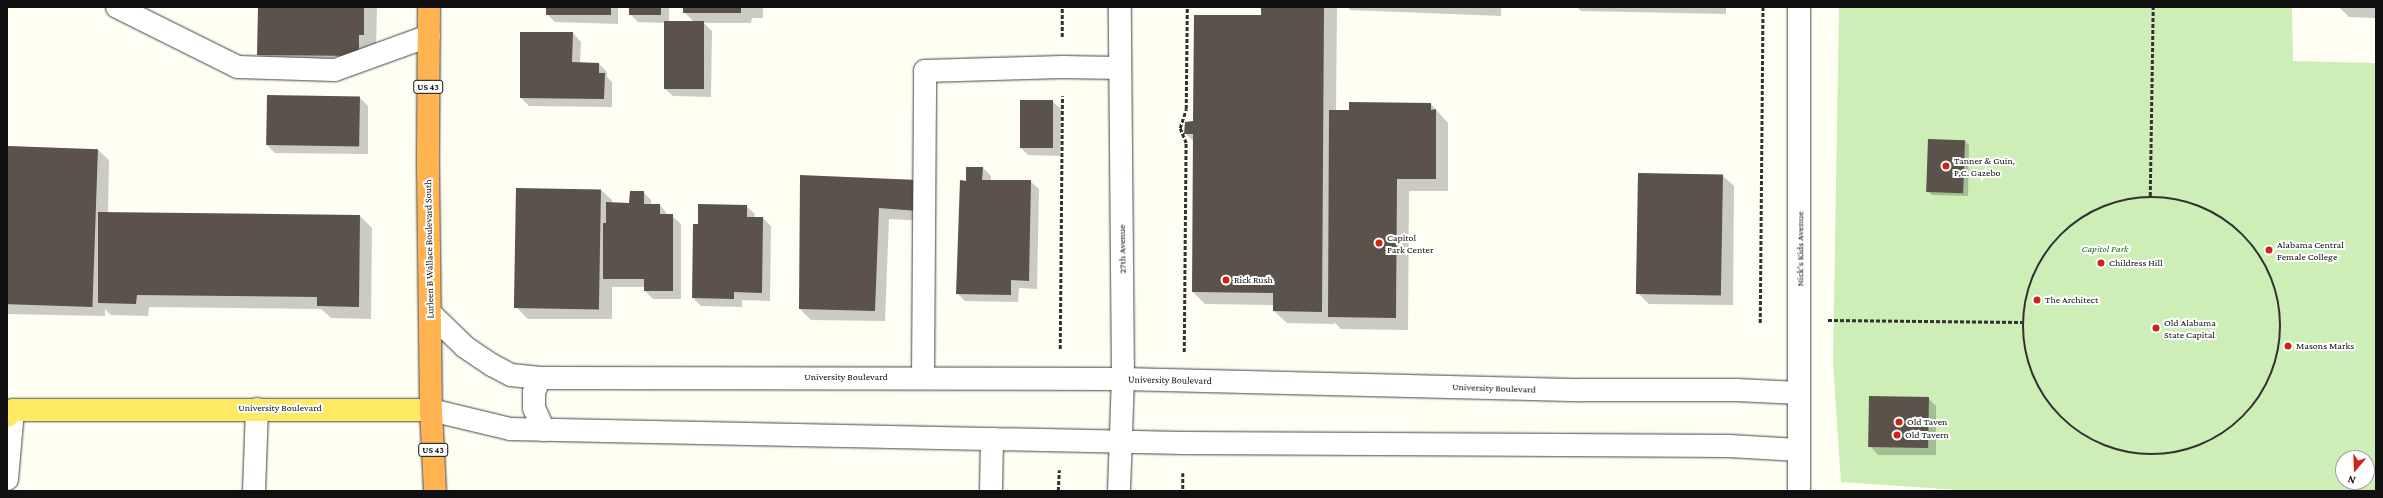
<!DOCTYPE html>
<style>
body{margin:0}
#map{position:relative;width:2383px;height:498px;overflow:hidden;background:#fffef3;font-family:"Crimson Pro",serif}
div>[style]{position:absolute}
.green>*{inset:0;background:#ceeeb8}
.shadow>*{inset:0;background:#0003}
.building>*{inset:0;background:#5a524b;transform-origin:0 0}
.path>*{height:2.5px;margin-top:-1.25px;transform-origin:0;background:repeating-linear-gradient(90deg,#323232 0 4px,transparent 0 6px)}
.path>.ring{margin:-1.25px;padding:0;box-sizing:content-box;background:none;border:2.5px solid #323232;border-radius:50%}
.roads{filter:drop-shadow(0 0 1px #434343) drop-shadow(0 0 1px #434343)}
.minor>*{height:22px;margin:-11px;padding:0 11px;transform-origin:11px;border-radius:11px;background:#fff}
.major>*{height:22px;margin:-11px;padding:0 11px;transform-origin:11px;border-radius:11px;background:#ffe963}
.highway>*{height:22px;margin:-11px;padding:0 11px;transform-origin:11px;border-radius:11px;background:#ffb351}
.dots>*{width:11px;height:11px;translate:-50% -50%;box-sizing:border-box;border:2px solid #fff;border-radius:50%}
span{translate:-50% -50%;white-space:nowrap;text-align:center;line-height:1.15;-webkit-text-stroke:4px #fff;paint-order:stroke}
.shield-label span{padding:1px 3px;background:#fff;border:1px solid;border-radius:3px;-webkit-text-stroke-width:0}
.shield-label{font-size:9px;color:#101010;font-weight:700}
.poi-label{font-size:10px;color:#101010}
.left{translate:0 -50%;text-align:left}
.street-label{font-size:10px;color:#101010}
.park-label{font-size:10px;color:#226f19;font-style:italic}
.frame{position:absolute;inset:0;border:8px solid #101010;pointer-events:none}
.north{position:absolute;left:2335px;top:450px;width:40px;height:40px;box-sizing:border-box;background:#fff;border:1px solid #9f9f9f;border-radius:50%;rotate:199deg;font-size:11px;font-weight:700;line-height:16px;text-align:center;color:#101010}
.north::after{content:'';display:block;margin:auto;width:14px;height:18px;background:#cf2319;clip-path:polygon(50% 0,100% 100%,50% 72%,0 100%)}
</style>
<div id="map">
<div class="green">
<i style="clip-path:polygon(evenodd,1839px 7px,2292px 7px,2293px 61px,2376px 63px,2376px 491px,1973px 491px,1841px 482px,1833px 363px,1839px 7px,2343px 458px,2367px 458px,2367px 482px,2343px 482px,2343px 458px)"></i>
</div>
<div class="shadow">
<i style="clip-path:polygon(259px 7px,377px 7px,376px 47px,371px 68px,271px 67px,258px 55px)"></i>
<i style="clip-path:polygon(547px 7px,618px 7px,618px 24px,555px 22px,547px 14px)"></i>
<i style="clip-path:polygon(630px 7px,669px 7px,669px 22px,694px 22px,684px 12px,684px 7px,763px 7px,763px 18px,752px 18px,751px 23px,704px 23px,712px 31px,711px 97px,673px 96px,664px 88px,665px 23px,638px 22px,630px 14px)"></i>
<i style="clip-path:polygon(1262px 7px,1337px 7px,1336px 111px,1431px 104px,1448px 123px,1448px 191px,1409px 191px,1408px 330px,1341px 329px,1334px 322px,1334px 324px,1287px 323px,1274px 311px,1274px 305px,1205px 304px,1193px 292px,1194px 142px,1185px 133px,1262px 16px)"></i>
<i style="clip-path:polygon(1348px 7px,1501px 7px,1501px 16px,1350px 10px)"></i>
<i style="clip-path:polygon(1577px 7px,1726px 7px,1726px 14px,1581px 11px)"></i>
<i style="clip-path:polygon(2339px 7px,2376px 7px,2376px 18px,2349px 17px)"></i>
<i style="clip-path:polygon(573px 33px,581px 42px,580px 63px,599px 64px,607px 72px,607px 77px,612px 82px,612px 107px,529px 106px,521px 98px)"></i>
<i style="clip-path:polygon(360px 98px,368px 106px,368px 154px,275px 153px,267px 145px)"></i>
<i style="clip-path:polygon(1052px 101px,1061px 109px,1060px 156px,1028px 155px,1020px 147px)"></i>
<i style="clip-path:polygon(1965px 141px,1969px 145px,1968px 196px,1932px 195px,1928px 191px)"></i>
<i style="clip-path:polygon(7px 146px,98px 150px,109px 160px,108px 214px,360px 216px,372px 228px,371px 319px,331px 318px,321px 309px,149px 307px,148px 316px,111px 315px,105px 309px,105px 316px,7px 314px)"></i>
<i style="clip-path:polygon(983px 168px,991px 176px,991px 181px,1030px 181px,1039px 189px,1037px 289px,1019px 288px,1018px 302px,965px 301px,957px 293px,967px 182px)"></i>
<i style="clip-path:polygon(801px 176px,917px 181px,929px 221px,889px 219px,885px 321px,811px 320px,800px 309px)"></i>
<i style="clip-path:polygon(1723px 176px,1734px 186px,1733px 305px,1649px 304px,1638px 293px)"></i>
<i style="clip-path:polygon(601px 190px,612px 200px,612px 203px,630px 204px,643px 192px,651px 200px,651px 205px,660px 205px,668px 215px,672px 216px,681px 224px,681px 299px,653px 299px,645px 291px,645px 287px,612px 287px,612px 319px,528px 319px,517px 308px)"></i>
<i style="clip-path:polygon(746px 206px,755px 214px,754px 218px,763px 218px,771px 226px,770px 301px,742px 300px,742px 307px,701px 306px,693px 298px,699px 225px)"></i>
<i style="clip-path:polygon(1928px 398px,1936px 406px,1936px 455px,1878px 455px,1870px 446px)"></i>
</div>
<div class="building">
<i style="clip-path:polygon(258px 7px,364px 7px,364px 35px,359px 35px,359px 56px,257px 55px)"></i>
<i style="left:546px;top:7px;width:65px;height:8px"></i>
<i style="left:629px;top:7px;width:32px;height:8px"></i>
<i style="left:683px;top:7px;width:58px;height:6px"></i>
<i style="clip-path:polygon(1261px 7px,1324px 7px,1322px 312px,1273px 311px,1273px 293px,1192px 292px,1193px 134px,1184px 134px,1185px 122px,1193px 121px,1194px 15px,1261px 15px)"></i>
<i style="left:664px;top:21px;width:40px;height:68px"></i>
<i style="clip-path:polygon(520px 32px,573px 32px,572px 62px,599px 63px,599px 73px,605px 73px,604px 99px,520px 98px)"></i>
<i style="left:267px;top:95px;width:93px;height:50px;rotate:1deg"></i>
<i style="left:1020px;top:100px;width:33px;height:48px"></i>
<i style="clip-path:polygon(1349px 102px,1431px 103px,1431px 110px,1436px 109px,1436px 179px,1397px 179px,1396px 318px,1328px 317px,1329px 110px,1349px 110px)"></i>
<i style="left:1928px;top:139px;width:37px;height:53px;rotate:2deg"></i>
<i style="left:7px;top:146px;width:91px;height:158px;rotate:2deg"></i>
<i style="clip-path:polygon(966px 167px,983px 167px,982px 180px,1031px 180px,1029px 281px,1011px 280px,1011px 295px,956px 294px,960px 180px,966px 181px)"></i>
<i style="left:1638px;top:173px;width:85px;height:121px;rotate:1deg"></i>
<i style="clip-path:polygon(800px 175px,918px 180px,918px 211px,879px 208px,875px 311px,799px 309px)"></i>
<i style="left:516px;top:188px;width:85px;height:120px;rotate:1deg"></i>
<i style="clip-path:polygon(630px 191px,644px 191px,644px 204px,660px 204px,660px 214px,673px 214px,673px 291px,644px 291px,644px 279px,603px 279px,603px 223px,606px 223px,606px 202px,629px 203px)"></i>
<i style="clip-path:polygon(698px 204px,747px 205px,747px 217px,763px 217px,762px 293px,734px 292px,734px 299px,692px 298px,693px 224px,698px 224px)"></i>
<i style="clip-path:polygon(98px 212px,360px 215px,359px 307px,317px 306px,317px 297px,137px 295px,136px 304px,98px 303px)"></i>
<i style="left:1869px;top:396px;width:60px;height:51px;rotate:1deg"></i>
</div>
<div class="path">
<i style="left:1062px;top:37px;width:30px;rotate:-90deg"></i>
<i style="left:2150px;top:196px;width:189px;rotate:-89.1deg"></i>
<i class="ring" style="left:2023px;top:197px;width:255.5px;height:255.5px"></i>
<i style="left:1828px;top:320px;width:194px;rotate:0.6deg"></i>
<i style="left:1760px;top:323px;width:316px;rotate:-89.5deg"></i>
<i style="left:1060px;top:349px;width:253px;rotate:-89.5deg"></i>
<i style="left:1184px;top:352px;width:209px;rotate:-89.5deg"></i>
<i style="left:1186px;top:143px;width:16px;rotate:-112deg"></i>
<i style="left:1180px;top:128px;width:20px;rotate:-72deg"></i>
<i style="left:1186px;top:109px;width:102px;rotate:-89.4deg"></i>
<i style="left:1183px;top:473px;width:18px;rotate:90deg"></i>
<i style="left:1058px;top:491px;width:21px;rotate:-87deg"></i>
</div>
<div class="roads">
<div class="minor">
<i style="left:117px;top:7px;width:135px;rotate:26.4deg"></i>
<i style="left:238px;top:67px;width:97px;rotate:1.8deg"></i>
<i style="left:335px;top:70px;width:100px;rotate:-19.9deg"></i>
<i style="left:1799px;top:7px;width:484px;rotate:90deg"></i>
<i style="left:431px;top:314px;width:47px;rotate:44.1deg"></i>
<i style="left:465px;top:347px;width:32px;rotate:34deg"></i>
<i style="left:492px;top:365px;width:21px;rotate:28deg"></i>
<i style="left:511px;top:375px;width:29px;rotate:6deg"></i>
<i style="left:540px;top:378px;width:583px;rotate:0.1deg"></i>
<i style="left:1123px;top:379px;width:458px;rotate:1.4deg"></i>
<i style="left:1581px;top:390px;width:155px"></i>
<i style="left:1736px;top:390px;width:63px;rotate:2.7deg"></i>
<i style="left:540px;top:378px;width:15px;rotate:113deg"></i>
<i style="left:534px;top:392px;width:16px;rotate:90deg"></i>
<i style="left:534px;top:408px;width:24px;rotate:66deg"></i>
<i style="left:923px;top:378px;width:307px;rotate:-89.6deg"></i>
<i style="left:925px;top:71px;width:137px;rotate:-1.7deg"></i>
<i style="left:1062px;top:67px;width:58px;rotate:1deg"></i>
<i style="left:431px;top:410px;width:81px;rotate:13.5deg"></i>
<i style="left:510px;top:429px;width:673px;rotate:1.19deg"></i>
<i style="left:1183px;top:443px;width:546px;rotate:0.31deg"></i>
<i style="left:1729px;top:446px;width:70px;rotate:3.3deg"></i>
<i style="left:7px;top:479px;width:69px;rotate:-85deg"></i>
<i style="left:254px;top:491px;width:82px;rotate:-87.9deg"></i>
<i style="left:991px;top:491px;width:52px;rotate:-88.9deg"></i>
<i style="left:1119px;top:491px;width:112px;rotate:-88deg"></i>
<i style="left:1123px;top:379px;width:372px;rotate:-90.5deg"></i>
</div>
<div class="major">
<i style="left:7px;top:416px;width:8px;rotate:-45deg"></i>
<i style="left:13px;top:410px;width:418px"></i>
</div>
<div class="highway">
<i style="left:429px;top:7px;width:160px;rotate:90.4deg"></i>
<i style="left:428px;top:167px;width:243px;rotate:89.3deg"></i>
<i style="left:431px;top:410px;width:81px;rotate:87.2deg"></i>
</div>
</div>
<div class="dots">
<i style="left:1946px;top:166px;background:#cf2319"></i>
<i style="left:1379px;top:243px;background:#cf2319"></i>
<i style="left:2269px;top:250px;background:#cf2319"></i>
<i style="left:2101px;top:263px;background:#cf2319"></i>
<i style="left:1226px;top:280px;background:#cf2319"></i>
<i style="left:2037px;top:300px;background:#cf2319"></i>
<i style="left:2156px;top:328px;background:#cf2319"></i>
<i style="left:2288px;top:346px;background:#cf2319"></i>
<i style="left:1899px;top:422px;background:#cf2319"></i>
<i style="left:1897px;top:435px;background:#cf2319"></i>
</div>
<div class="shield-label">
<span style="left:428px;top:87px">US 43</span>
<span style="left:433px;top:450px">US 43</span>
</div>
<div class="poi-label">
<span class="left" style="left:1954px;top:166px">Tanner &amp; Guin,<br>P.C. Gazebo</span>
<span class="left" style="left:1387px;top:243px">Capitol<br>Park Center</span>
<span class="left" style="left:2277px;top:250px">Alabama Central<br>Female College</span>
<span class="left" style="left:2109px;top:263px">Childress Hill</span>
<span class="left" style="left:1234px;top:280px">Rick Rush</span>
<span class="left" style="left:2045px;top:300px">The Architect</span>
<span class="left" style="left:2164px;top:328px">Old Alabama<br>State Capital</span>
<span class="left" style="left:2296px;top:346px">Masons Marks</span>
<span class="left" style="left:1907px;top:422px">Old Taven</span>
<span class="left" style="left:1905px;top:435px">Old Tavern</span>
</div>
<div class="street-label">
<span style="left:429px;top:249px;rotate:-91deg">Lurleen B Wallace Boulevard South</span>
<span style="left:1122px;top:249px;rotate:-91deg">27th Avenue</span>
<span style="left:1800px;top:249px;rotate:-90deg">Nick's Kids Avenue</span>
<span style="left:846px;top:377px">University Boulevard</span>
<span style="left:1170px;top:380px;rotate:1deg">University Boulevard</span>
<span style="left:1494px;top:388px;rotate:2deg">University Boulevard</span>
<span style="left:280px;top:408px">University Boulevard</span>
</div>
<div class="park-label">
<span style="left:2105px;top:249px">Capitol Park</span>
</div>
<div class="frame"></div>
<div class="north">N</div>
</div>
